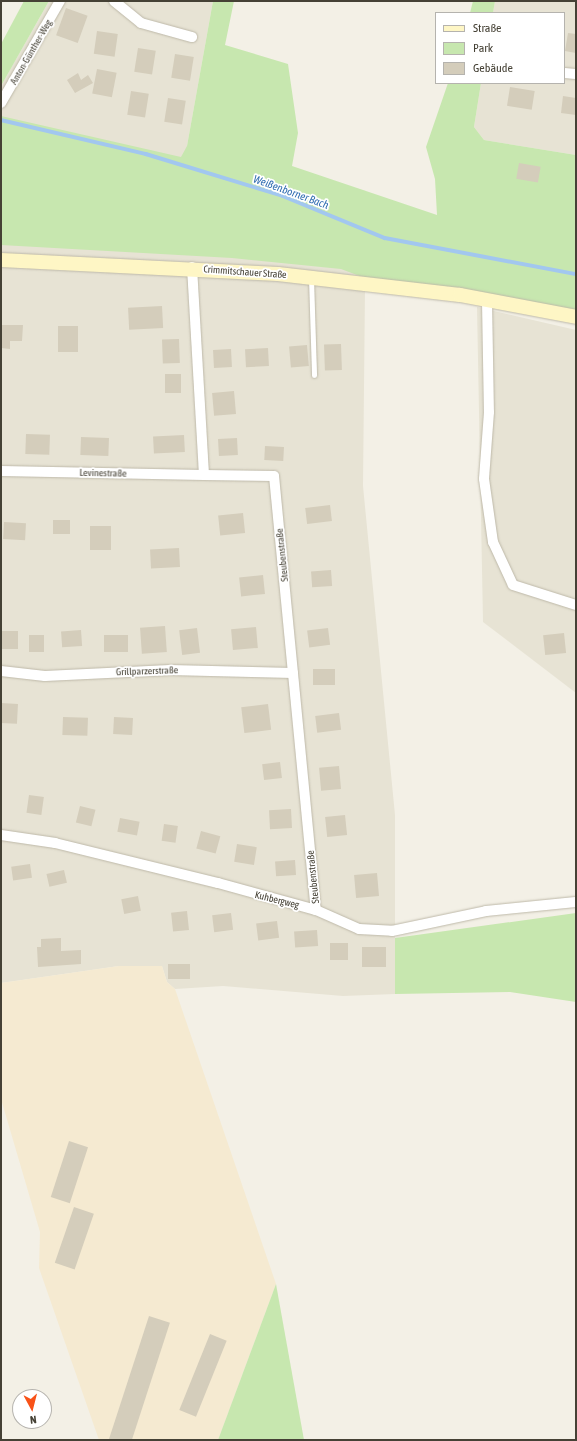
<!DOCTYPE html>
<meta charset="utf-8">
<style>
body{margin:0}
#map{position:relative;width:577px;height:1441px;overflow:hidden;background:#f3f0e6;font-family:"Asap Condensed",sans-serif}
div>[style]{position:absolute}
.residential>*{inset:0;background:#e7e3d4}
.commercial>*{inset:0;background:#f5ead1}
.green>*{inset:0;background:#c7e7af}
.stream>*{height:3.5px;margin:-1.75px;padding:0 1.75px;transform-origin:1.75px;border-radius:1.75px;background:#a2c7ef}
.building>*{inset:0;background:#d4cdbb;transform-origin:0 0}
.roads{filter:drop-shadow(0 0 1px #beb9a9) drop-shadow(0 0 1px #beb9a9)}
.service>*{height:5px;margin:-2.5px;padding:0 2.5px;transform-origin:2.5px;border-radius:2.5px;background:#fff}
.minor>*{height:10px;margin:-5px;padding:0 5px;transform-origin:5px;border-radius:5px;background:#fff}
.secondary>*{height:14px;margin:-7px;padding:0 7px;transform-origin:7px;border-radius:7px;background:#fef6c5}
span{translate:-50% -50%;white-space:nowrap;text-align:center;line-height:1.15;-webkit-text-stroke:3.5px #fff;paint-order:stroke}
.street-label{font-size:10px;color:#454135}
.water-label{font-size:11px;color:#2f6cb0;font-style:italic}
.frame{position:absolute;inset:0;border:2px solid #454135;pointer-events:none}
.legend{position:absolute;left:435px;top:12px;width:130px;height:72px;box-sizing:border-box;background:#fff;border:1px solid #b5b3ae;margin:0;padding:5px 7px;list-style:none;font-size:12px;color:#454135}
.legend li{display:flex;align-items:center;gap:8px;height:20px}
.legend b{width:20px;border:1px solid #b5b3ae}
.north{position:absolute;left:12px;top:1389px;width:40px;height:40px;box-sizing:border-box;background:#fff;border:1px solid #b5b3ae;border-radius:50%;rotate:173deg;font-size:11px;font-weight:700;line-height:16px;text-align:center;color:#454135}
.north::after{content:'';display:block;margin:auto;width:14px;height:18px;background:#f85218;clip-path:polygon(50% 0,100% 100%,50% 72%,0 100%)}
</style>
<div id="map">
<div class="residential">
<i style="clip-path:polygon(49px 1px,213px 1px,187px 146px,366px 191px,363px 486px,395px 815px,395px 994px,343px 996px,223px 986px,175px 989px,167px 982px,162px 966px,119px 966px,1px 983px,1px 86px)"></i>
<i style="clip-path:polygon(495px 1px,576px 1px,576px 155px,484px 140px,474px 127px,481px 83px,564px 83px,564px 13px,493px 13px)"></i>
<i style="clip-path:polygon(477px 307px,576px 330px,576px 693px,483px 622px)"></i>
</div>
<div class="commercial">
<i style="clip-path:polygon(119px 966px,162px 966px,167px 982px,175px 989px,276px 1284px,218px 1440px,99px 1440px,39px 1268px,40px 1232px,1px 1099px,1px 983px)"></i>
</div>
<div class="green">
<i style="clip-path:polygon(24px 1px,49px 1px,1px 86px,1px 44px)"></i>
<i style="clip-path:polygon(213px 1px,234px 1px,225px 45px,288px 64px,298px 133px,292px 166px,437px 215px,435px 179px,426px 147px,448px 83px,481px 83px,474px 127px,484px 140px,576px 155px,576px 317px,365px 278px,341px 269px,232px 258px,1px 245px,1px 116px,181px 157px,187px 146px)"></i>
<i style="clip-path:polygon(473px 1px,495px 1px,493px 13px,470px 13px)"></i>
<i style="clip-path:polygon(576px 913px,576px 1002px,510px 992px,395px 994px,395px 938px)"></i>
<i style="clip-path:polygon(276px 1284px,304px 1440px,218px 1440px)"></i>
</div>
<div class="stream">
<i style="left:1px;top:120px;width:149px;rotate:13.2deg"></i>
<i style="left:146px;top:154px;width:143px;rotate:17deg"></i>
<i style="left:283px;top:196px;width:110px;rotate:22.4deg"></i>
<i style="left:385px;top:238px;width:194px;rotate:10.7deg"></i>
</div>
<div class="building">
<i style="left:66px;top:8px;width:23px;height:29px;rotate:20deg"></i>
<i style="left:97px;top:31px;width:21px;height:23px;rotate:8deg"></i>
<i style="clip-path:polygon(568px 33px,576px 34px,576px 53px,565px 51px)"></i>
<i style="left:138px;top:48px;width:18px;height:24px;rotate:9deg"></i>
<i style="left:175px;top:54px;width:19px;height:24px;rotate:9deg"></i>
<i style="left:97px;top:69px;width:20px;height:25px;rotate:11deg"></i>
<i style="clip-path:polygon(78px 73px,81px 80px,88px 75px,93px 83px,75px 93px,67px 80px)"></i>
<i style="left:510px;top:87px;width:25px;height:19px;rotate:9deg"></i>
<i style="left:131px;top:91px;width:18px;height:24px;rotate:9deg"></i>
<i style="clip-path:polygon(563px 96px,576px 98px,576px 115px,561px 113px)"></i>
<i style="left:168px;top:98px;width:18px;height:24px;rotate:9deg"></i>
<i style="left:519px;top:163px;width:22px;height:16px;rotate:10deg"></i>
<i style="left:162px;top:306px;width:22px;height:34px;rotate:87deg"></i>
<i style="clip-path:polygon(1px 325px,23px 325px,22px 341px,10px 341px,10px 349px,1px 348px)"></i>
<i style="left:58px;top:326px;width:20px;height:26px"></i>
<i style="left:179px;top:339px;width:24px;height:17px;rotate:88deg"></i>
<i style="left:341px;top:344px;width:26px;height:17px;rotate:88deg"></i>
<i style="left:307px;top:345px;width:21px;height:18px;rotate:85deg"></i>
<i style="left:268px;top:348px;width:18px;height:23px;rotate:87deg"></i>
<i style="left:231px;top:349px;width:18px;height:18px;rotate:87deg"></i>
<i style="left:165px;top:374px;width:16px;height:19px"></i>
<i style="left:234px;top:391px;width:23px;height:22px;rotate:85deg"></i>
<i style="left:26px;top:434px;width:24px;height:20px;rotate:2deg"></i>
<i style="left:184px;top:435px;width:17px;height:31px;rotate:87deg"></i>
<i style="left:81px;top:437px;width:28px;height:18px;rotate:2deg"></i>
<i style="left:237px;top:438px;width:17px;height:19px;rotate:87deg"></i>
<i style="left:265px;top:446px;width:19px;height:14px;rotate:3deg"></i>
<i style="left:330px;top:505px;width:16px;height:25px;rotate:83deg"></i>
<i style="left:243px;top:513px;width:20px;height:25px;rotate:84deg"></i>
<i style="left:53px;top:520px;width:17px;height:14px"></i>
<i style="left:4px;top:522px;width:22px;height:17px;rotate:3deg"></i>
<i style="left:90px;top:526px;width:21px;height:24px"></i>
<i style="left:179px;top:548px;width:19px;height:29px;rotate:87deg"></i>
<i style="left:331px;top:570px;width:16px;height:20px;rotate:86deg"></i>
<i style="left:263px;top:575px;width:19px;height:24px;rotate:84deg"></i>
<i style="left:165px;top:626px;width:26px;height:25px;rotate:86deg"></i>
<i style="left:256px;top:627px;width:21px;height:25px;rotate:85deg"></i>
<i style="left:197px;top:628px;width:25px;height:18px;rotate:83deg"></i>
<i style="left:328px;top:628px;width:17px;height:21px;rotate:83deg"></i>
<i style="left:81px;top:630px;width:16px;height:20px;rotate:86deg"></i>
<i style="left:1px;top:631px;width:17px;height:18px"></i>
<i style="left:564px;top:633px;width:20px;height:21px;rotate:84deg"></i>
<i style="left:29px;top:635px;width:15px;height:17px"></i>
<i style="left:104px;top:635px;width:24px;height:17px"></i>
<i style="left:335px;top:669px;width:16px;height:22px;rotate:90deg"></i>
<i style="left:1px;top:703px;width:17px;height:20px;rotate:3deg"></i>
<i style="left:268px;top:704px;width:26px;height:27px;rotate:83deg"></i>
<i style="left:339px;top:713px;width:17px;height:24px;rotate:83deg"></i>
<i style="left:63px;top:717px;width:25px;height:18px;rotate:2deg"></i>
<i style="left:114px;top:717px;width:19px;height:17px;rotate:3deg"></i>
<i style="left:280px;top:762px;width:16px;height:18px;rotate:83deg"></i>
<i style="left:339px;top:766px;width:23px;height:20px;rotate:85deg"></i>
<i style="left:29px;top:795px;width:15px;height:18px;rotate:8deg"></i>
<i style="left:80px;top:806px;width:16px;height:17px;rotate:14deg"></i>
<i style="left:291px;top:809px;width:19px;height:22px;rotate:87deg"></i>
<i style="left:345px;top:815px;width:20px;height:20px;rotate:84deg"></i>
<i style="left:120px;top:818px;width:20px;height:14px;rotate:11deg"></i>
<i style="left:164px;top:824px;width:14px;height:17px;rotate:8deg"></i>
<i style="left:201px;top:831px;width:20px;height:18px;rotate:15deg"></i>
<i style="left:237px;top:844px;width:20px;height:18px;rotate:9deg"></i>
<i style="left:295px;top:860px;width:15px;height:20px;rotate:86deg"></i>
<i style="left:30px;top:864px;width:14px;height:19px;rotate:82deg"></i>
<i style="left:64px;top:870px;width:13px;height:18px;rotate:77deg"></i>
<i style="left:377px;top:873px;width:23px;height:23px;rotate:85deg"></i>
<i style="left:138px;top:896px;width:15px;height:17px;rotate:79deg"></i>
<i style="left:187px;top:911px;width:19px;height:16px;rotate:84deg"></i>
<i style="left:231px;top:913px;width:17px;height:19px;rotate:83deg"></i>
<i style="left:277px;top:921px;width:17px;height:21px;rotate:83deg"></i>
<i style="left:317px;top:930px;width:16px;height:23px;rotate:86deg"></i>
<i style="clip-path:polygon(61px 938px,61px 951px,81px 950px,81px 964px,38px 967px,37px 947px,41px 947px,41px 939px)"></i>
<i style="left:348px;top:943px;width:17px;height:18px;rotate:90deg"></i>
<i style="left:386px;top:947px;width:20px;height:24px;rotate:90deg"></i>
<i style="left:168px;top:964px;width:22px;height:15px"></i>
<i style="left:69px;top:1141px;width:20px;height:59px;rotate:18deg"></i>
<i style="left:74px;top:1207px;width:21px;height:59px;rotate:19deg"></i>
<i style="left:149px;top:1316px;width:22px;height:131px;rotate:18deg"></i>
<i style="left:210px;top:1334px;width:18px;height:82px;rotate:22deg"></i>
</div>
<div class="roads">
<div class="service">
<i style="left:311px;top:278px;width:97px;rotate:88.2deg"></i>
</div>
<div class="minor">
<i style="left:114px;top:1px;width:35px;rotate:39deg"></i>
<i style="left:141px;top:23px;width:53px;rotate:15.4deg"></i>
<i style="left:564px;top:73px;width:12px;rotate:5deg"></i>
<i style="left:1px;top:103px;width:118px;rotate:-60deg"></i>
<i style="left:192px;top:267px;width:208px;rotate:86.7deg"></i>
<i style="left:204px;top:475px;width:70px;rotate:0.8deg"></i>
<i style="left:274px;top:476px;width:436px;rotate:84.5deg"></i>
<i style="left:487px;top:301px;width:111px;rotate:89deg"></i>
<i style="left:489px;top:412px;width:67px;rotate:94.3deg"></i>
<i style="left:484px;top:479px;width:64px;rotate:81.9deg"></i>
<i style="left:493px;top:542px;width:47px;rotate:65.1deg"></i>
<i style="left:513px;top:585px;width:66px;rotate:17.6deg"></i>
<i style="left:1px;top:471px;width:203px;rotate:1.1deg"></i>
<i style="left:1px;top:671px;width:44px;rotate:6.5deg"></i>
<i style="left:45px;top:676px;width:125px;rotate:-2.7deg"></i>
<i style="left:170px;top:670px;width:123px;rotate:1.4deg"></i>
<i style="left:1px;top:835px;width:55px;rotate:8.4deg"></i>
<i style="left:55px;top:843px;width:168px;rotate:13.8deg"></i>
<i style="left:218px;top:883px;width:102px;rotate:15.4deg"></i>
<i style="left:316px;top:910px;width:47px;rotate:23.8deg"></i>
<i style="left:359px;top:929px;width:33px;rotate:3deg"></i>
<i style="left:392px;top:931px;width:96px;rotate:-12deg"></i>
<i style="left:486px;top:911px;width:90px;rotate:-5.7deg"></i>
</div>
<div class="secondary">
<i style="left:1px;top:260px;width:277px;rotate:2.9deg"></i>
<i style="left:278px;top:274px;width:183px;rotate:6.6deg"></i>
<i style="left:460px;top:295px;width:118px;rotate:10.7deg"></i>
</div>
</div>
<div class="street-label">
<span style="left:31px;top:52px;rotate:-60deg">Anton-Günther-Weg</span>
<span style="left:245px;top:272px;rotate:4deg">Crimmitschauer Straße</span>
<span style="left:103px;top:473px;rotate:1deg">Levinestraße</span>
<span style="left:282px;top:555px;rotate:-96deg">Steubenstraße</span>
<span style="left:147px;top:671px;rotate:-2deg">Grillparzerstraße</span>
<span style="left:313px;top:877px;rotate:-96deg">Steubenstraße</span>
<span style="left:277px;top:900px;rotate:14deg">Kuhbergweg</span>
</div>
<div class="water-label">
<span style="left:291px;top:192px;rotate:20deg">Weißenborner Bach</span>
</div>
<div class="frame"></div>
<ul class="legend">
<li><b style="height:5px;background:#fef6c5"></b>Straße</li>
<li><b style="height:11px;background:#c7e7af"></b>Park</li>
<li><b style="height:11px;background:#d4cdbb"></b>Gebäude</li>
</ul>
<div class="north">N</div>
</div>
